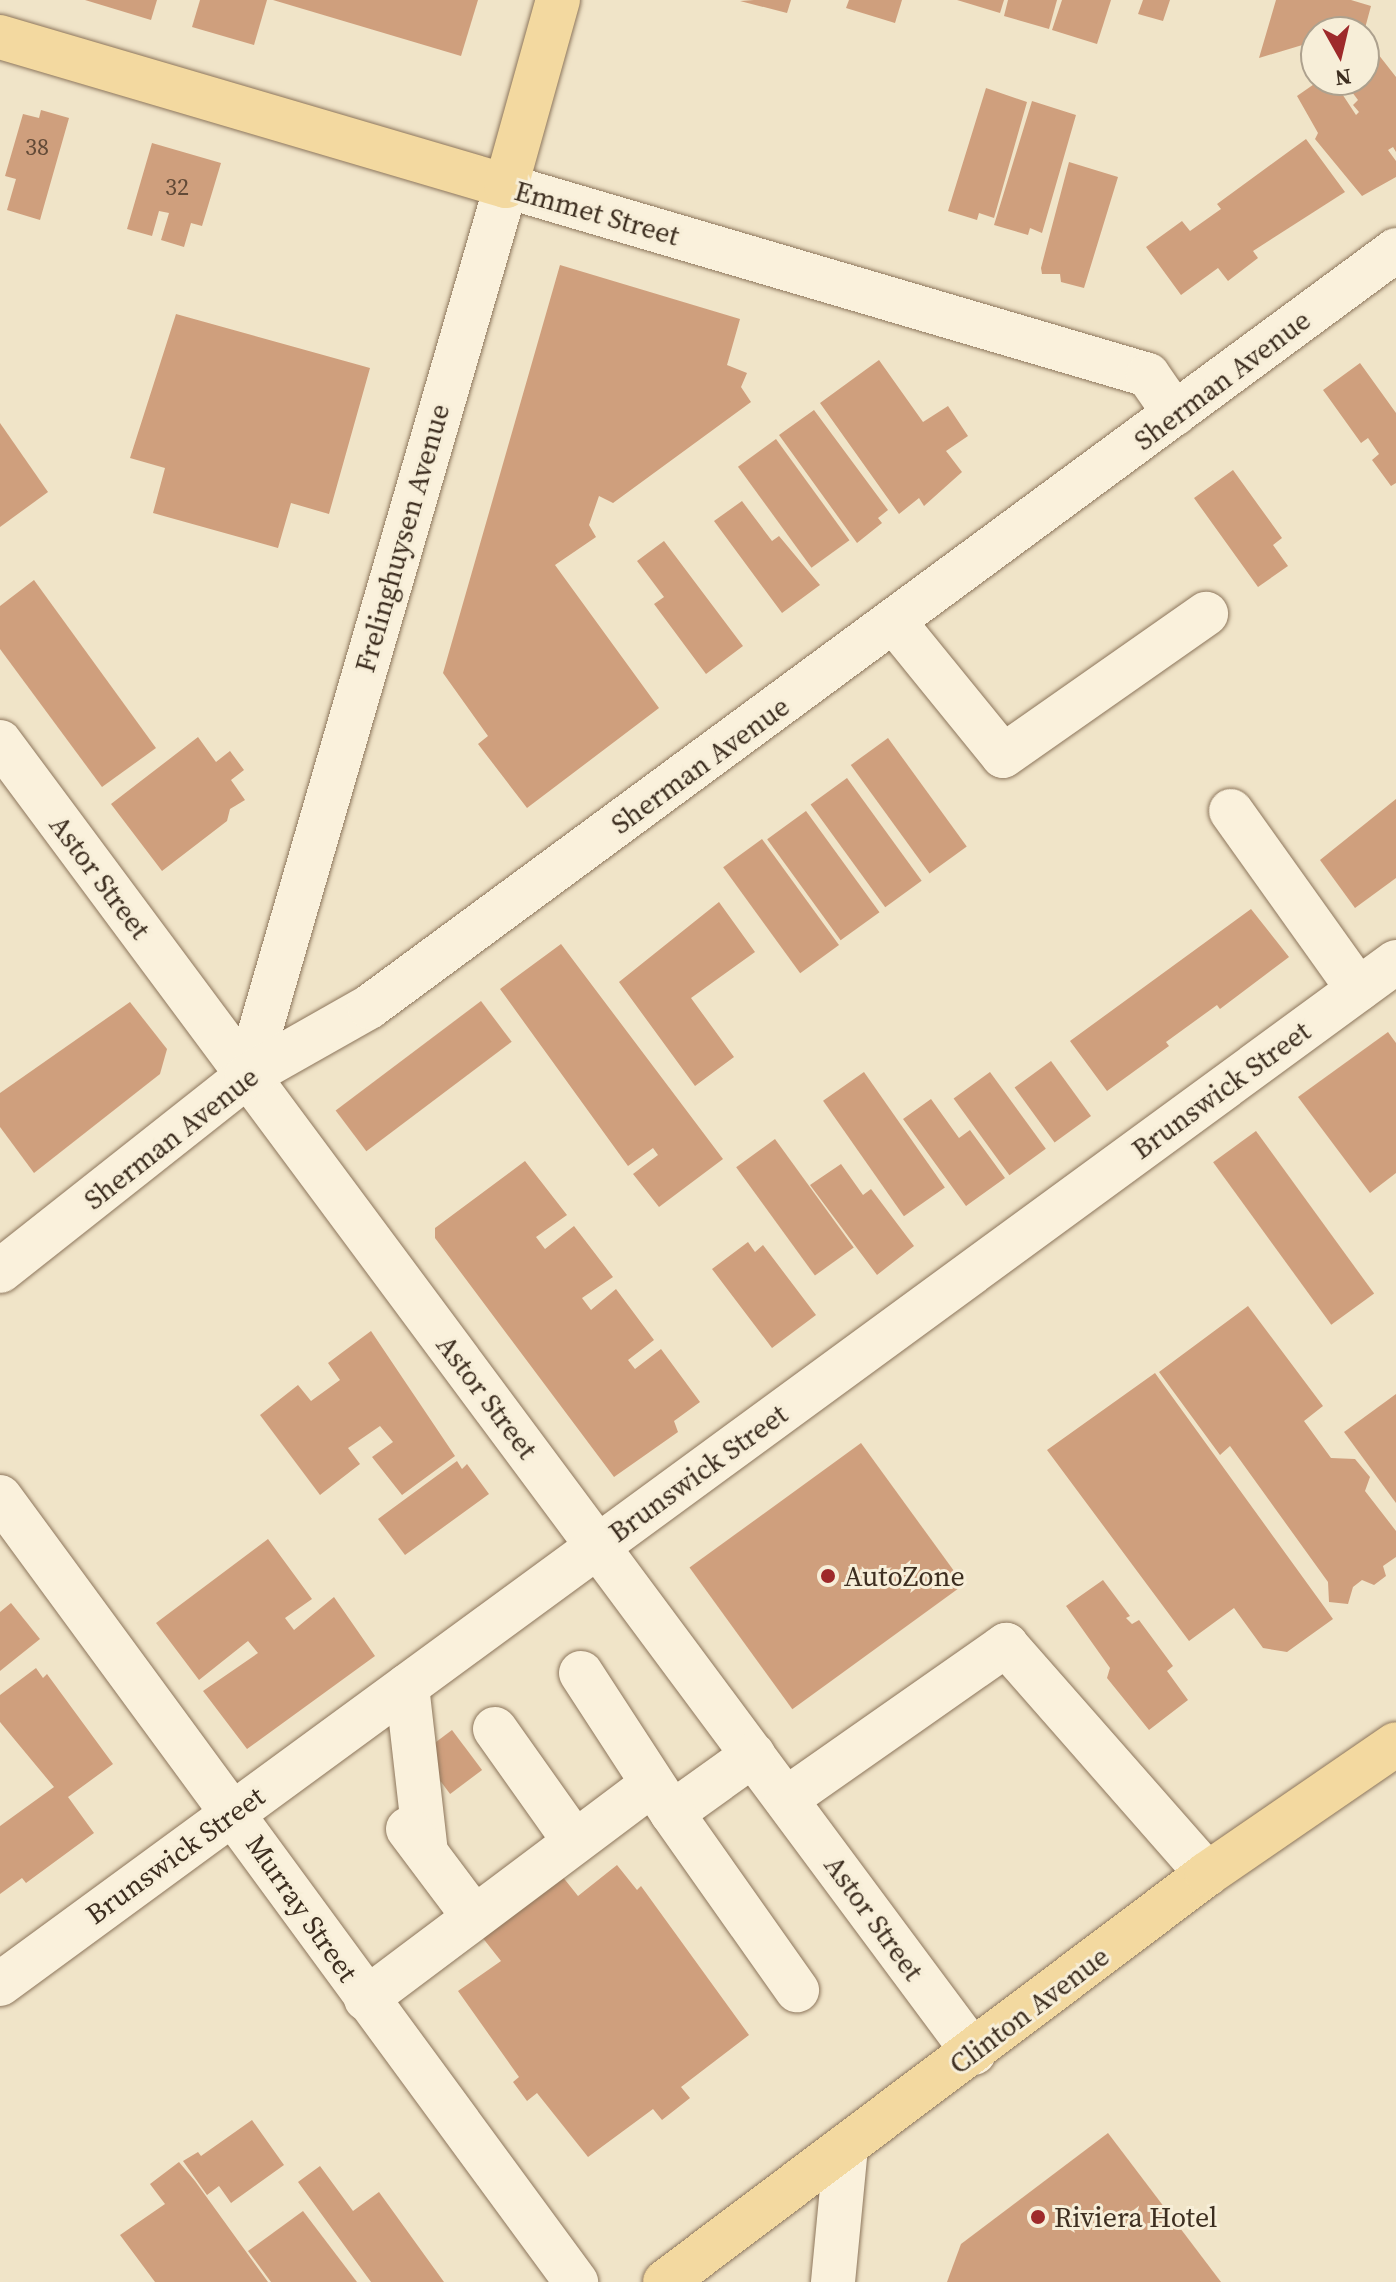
<!DOCTYPE html>
<style>
body{margin:0}
#map{position:relative;width:1396px;height:2282px;overflow:hidden;background:#f0e4c8;font-family:"Source Serif 4",serif}
div>[style]{position:absolute}
.building>*{inset:0;background:#cf9f7d;transform-origin:0 0}
.roads{filter:drop-shadow(0 0 2px #8d765c) drop-shadow(0 0 2px #8d765c)}
.minor>*{height:44px;margin:-22px;padding:0 22px;transform-origin:22px;border-radius:22px;background:#faf1dc}
.major>*{height:44px;margin:-22px;padding:0 22px;transform-origin:22px;border-radius:22px;background:#f3d9a0}
.dots>*{width:22px;height:22px;translate:-50% -50%;box-sizing:border-box;border:4px solid #f7eed8;border-radius:50%}
span{translate:-50% -50%;white-space:nowrap;text-align:center;line-height:1.15;-webkit-text-stroke:6px #f7eed8;paint-order:stroke}
.number-label{font-size:24px;color:#624a37}
.number-label span{-webkit-text-stroke-width:0}
.street-label{font-size:28px;color:#3d2e20}
.poi-label{font-size:28px;color:#3d2e20}
.left{translate:0 -50%;text-align:left}
.north{position:absolute;left:1300px;top:16px;width:80px;height:80px;box-sizing:border-box;background:#f7eed8;border:2px solid #ada18e;border-radius:50%;rotate:172deg;font-size:22px;font-weight:700;line-height:32px;text-align:center;color:#3d2e20}
.north::after{content:'';display:block;margin:auto;width:28px;height:36px;background:#9e2a2b;clip-path:polygon(50% 0,100% 100%,50% 72%,0 100%)}
</style>
<div id="map">
<div class="building">
<i style="clip-path:polygon(85px 0,157px 0,151px 20px)"></i>
<i style="clip-path:polygon(200px 0,267px 0,254px 45px,192px 27px)"></i>
<i style="clip-path:polygon(273px 0,478px 0,461px 56px)"></i>
<i style="clip-path:polygon(754px 0,791px 0,787px 13px,740px 1px)"></i>
<i style="clip-path:polygon(849px 0,902px 0,895px 23px,846px 8px)"></i>
<i style="clip-path:polygon(957px 0,1004px 0,1000px 13px)"></i>
<i style="clip-path:polygon(1008px 0,1057px 0,1049px 29px,1004px 16px)"></i>
<i style="clip-path:polygon(1062px 0,1111px 0,1097px 44px,1052px 30px)"></i>
<i style="clip-path:polygon(1143px 0,1170px 0,1163px 21px,1138px 14px)"></i>
<i style="clip-path:polygon(1276px 0,1351px 0,1371px 6px,1364px 32px,1316px 32px,1316px 50px,1309px 43px,1259px 58px)"></i>
<i style="clip-path:polygon(1364px 49px,1372px 60px,1378px 54px,1396px 77px,1396px 152px,1393px 147px,1388px 150px,1396px 161px,1396px 177px,1362px 196px,1315px 139px,1318px 133px,1297px 96px,1320px 80px,1333px 80px,1356px 115px,1359px 112px,1353px 105px,1358px 100px,1343px 80px,1364px 80px)"></i>
<i style="clip-path:polygon(986px 88px,1027px 102px,994px 218px,979px 213px,977px 220px,948px 211px)"></i>
<i style="clip-path:polygon(1032px 101px,1076px 115px,1042px 233px,1030px 228px,1028px 235px,994px 225px)"></i>
<i style="clip-path:polygon(41px 110px,69px 118px,40px 220px,7px 210px,16px 179px,5px 176px,23px 114px,39px 118px)"></i>
<i style="clip-path:polygon(1306px 139px,1345px 192px,1253px 251px,1258px 258px,1228px 281px,1218px 268px,1181px 295px,1146px 247px,1182px 221px,1190px 231px,1221px 209px,1217px 204px)"></i>
<i style="clip-path:polygon(152px 143px,221px 163px,202px 226px,191px 223px,184px 247px,161px 240px,169px 213px,159px 211px,152px 236px,127px 229px)"></i>
<i style="clip-path:polygon(1069px 162px,1118px 177px,1084px 288px,1061px 282px,1060px 274px,1042px 274px,1041px 268px)"></i>
<i style="clip-path:polygon(560px 265px,740px 319px,727px 365px,747px 373px,741px 387px,751px 402px,613px 503px,599px 496px,589px 525px,596px 537px,555px 565px,659px 708px,527px 808px,478px 744px,488px 736px,443px 673px)"></i>
<i style="clip-path:polygon(176px 314px,370px 368px,329px 514px,291px 503px,278px 548px,153px 513px,165px 468px,130px 458px)"></i>
<i style="clip-path:polygon(879px 360px,923px 422px,948px 406px,968px 436px,946px 451px,962px 472px,924px 506px,919px 498px,899px 514px,820px 403px)"></i>
<i style="clip-path:polygon(1360px 363px,1396px 413px,1396px 483px,1391px 486px,1372px 460px,1379px 454px,1368px 438px,1361px 443px,1323px 390px)"></i>
<i style="clip-path:polygon(814px 410px,888px 510px,878px 518px,882px 523px,857px 543px,779px 435px)"></i>
<i style="clip-path:polygon(0 423px,48px 492px,0 527px)"></i>
<i style="left:776px;top:439px;width:125px;height:47px;rotate:54deg"></i>
<i style="clip-path:polygon(1233px 470px,1282px 538px,1273px 545px,1288px 566px,1258px 587px,1194px 498px)"></i>
<i style="clip-path:polygon(742px 501px,772px 541px,779px 536px,820px 585px,782px 613px,714px 521px)"></i>
<i style="clip-path:polygon(664px 541px,743px 646px,706px 674px,654px 604px,664px 597px,637px 561px)"></i>
<i style="clip-path:polygon(34px 580px,156px 748px,102px 787px,0 649px,0 606px)"></i>
<i style="clip-path:polygon(198px 737px,216px 762px,230px 751px,244px 770px,231px 780px,245px 800px,230px 809px,227px 821px,162px 871px,111px 804px)"></i>
<i style="left:888px;top:738px;width:134px;height:46px;rotate:54deg"></i>
<i style="left:847px;top:778px;width:127px;height:45px;rotate:54deg"></i>
<i style="clip-path:polygon(1396px 799px,1396px 878px,1355px 908px,1320px 860px)"></i>
<i style="left:806px;top:811px;width:125px;height:48px;rotate:54deg"></i>
<i style="left:762px;top:839px;width:131px;height:48px;rotate:54deg"></i>
<i style="clip-path:polygon(719px 902px,755px 952px,691px 998px,734px 1057px,695px 1086px,619px 982px)"></i>
<i style="clip-path:polygon(1251px 909px,1289px 957px,1220px 1009px,1217px 1005px,1166px 1042px,1169px 1046px,1107px 1091px,1070px 1041px)"></i>
<i style="clip-path:polygon(561px 944px,723px 1159px,659px 1207px,633px 1174px,658px 1155px,653px 1148px,628px 1166px,500px 989px)"></i>
<i style="left:481px;top:1001px;width:51px;height:182px;rotate:53deg"></i>
<i style="clip-path:polygon(130px 1002px,167px 1049px,160px 1074px,34px 1173px,0 1127px,0 1093px)"></i>
<i style="clip-path:polygon(1388px 1032px,1396px 1043px,1396px 1173px,1370px 1193px,1298px 1097px)"></i>
<i style="left:1051px;top:1061px;width:68px;height:45px;rotate:54deg"></i>
<i style="left:864px;top:1072px;width:141px;height:50px;rotate:55deg"></i>
<i style="left:990px;top:1072px;width:95px;height:45px;rotate:54deg"></i>
<i style="clip-path:polygon(931px 1099px,959px 1138px,970px 1130px,1005px 1178px,966px 1206px,903px 1119px)"></i>
<i style="left:1256px;top:1131px;width:201px;height:53px;rotate:54deg"></i>
<i style="left:775px;top:1139px;width:134px;height:48px;rotate:54deg"></i>
<i style="clip-path:polygon(525px 1161px,567px 1215px,536px 1237px,545px 1249px,574px 1226px,613px 1277px,582px 1298px,591px 1310px,616px 1289px,654px 1340px,628px 1360px,635px 1369px,661px 1349px,700px 1402px,674px 1421px,678px 1432px,614px 1477px,435px 1238px,435px 1228px)"></i>
<i style="clip-path:polygon(841px 1164px,863px 1195px,871px 1189px,914px 1246px,877px 1275px,810px 1185px)"></i>
<i style="clip-path:polygon(748px 1242px,755px 1252px,763px 1245px,816px 1315px,772px 1348px,712px 1269px)"></i>
<i style="clip-path:polygon(1248px 1306px,1323px 1406px,1304px 1421px,1331px 1458px,1355px 1459px,1370px 1477px,1365px 1491px,1396px 1531px,1396px 1557px,1383px 1566px,1386px 1576px,1374px 1585px,1362px 1580px,1353px 1587px,1348px 1604px,1329px 1602px,1328px 1582px,1230px 1446px,1220px 1455px,1159px 1372px)"></i>
<i style="clip-path:polygon(371px 1331px,455px 1456px,402px 1495px,372px 1457px,393px 1442px,380px 1426px,348px 1448px,360px 1464px,320px 1495px,260px 1415px,298px 1385px,311px 1401px,340px 1380px,328px 1363px)"></i>
<i style="clip-path:polygon(1155px 1373px,1333px 1619px,1287px 1652px,1263px 1648px,1234px 1608px,1189px 1641px,1047px 1450px)"></i>
<i style="clip-path:polygon(1396px 1394px,1396px 1503px,1344px 1432px)"></i>
<i style="left:861px;top:1443px;width:175px;height:212px;rotate:54deg"></i>
<i style="clip-path:polygon(457px 1461px,462px 1469px,467px 1464px,489px 1494px,405px 1555px,378px 1519px)"></i>
<i style="clip-path:polygon(268px 1539px,312px 1599px,285px 1618px,294px 1630px,334px 1597px,375px 1656px,247px 1749px,203px 1691px,258px 1653px,248px 1641px,199px 1680px,156px 1623px)"></i>
<i style="clip-path:polygon(1103px 1580px,1130px 1616px,1126px 1618px,1132px 1624px,1139px 1620px,1173px 1666px,1167px 1671px,1188px 1700px,1149px 1730px,1107px 1678px,1110px 1668px,1066px 1606px)"></i>
<i style="clip-path:polygon(11px 1603px,40px 1639px,0 1671px,0 1612px)"></i>
<i style="clip-path:polygon(36px 1668px,43px 1678px,47px 1674px,113px 1764px,68px 1797px,94px 1833px,26px 1883px,22px 1878px,0 1894px,0 1826px,54px 1787px,0 1722px,0 1695px)"></i>
<i style="left:452px;top:1730px;width:50px;height:40px;rotate:53deg"></i>
<i style="clip-path:polygon(617px 1865px,637px 1890px,641px 1886px,749px 2035px,681px 2087px,690px 2098px,662px 2120px,653px 2109px,588px 2157px,537px 2093px,527px 2101px,513px 2082px,519px 2077px,458px 1991px,501px 1961px,482px 1937px,562px 1876px,578px 1896px)"></i>
<i style="clip-path:polygon(252px 2120px,284px 2165px,231px 2203px,219px 2186px,207px 2195px,183px 2161px,198px 2152px,201px 2156px)"></i>
<i style="clip-path:polygon(1108px 2133px,1221px 2282px,947px 2282px,961px 2244px)"></i>
<i style="clip-path:polygon(179px 2162px,195px 2181px,268px 2282px,155px 2282px,120px 2235px,165px 2204px,150px 2184px)"></i>
<i style="clip-path:polygon(320px 2166px,353px 2211px,379px 2192px,444px 2282px,371px 2282px,298px 2182px)"></i>
<i style="clip-path:polygon(303px 2211px,357px 2282px,271px 2282px,248px 2251px)"></i>
</div>
<div class="roads">
<div class="minor">
<i style="left:895px;top:623px;width:171px;rotate:50.9deg"></i>
<i style="left:1003px;top:756px;width:248px;rotate:-35deg"></i>
<i style="left:0;top:742px;width:1633px;rotate:53.39deg"></i>
<i style="left:1231px;top:811px;width:219px;rotate:54.5deg"></i>
<i style="left:247px;top:1076px;width:927px;rotate:-73.77deg"></i>
<i style="left:506px;top:186px;width:669px;rotate:16.4deg"></i>
<i style="left:1148px;top:375px;width:47px;rotate:55.3deg"></i>
<i style="left:0;top:1271px;width:315px;rotate:-38.3deg"></i>
<i style="left:247px;top:1076px;width:140px;rotate:-29.5deg"></i>
<i style="left:369px;top:1007px;width:1276px;rotate:-36.39deg"></i>
<i style="left:0;top:1497px;width:974px;rotate:53.73deg"></i>
<i style="left:581px;top:1673px;width:167px;rotate:57deg"></i>
<i style="left:672px;top:1813px;width:100px;rotate:-35.6deg"></i>
<i style="left:407px;top:1686px;width:167px;rotate:83.5deg"></i>
<i style="left:495px;top:1729px;width:138px;rotate:54.7deg"></i>
<i style="left:786px;top:1799px;width:269px;rotate:-35deg"></i>
<i style="left:1006px;top:1645px;width:305px;rotate:48.7deg"></i>
<i style="left:672px;top:1813px;width:217px;rotate:54.8deg"></i>
<i style="left:408px;top:1829px;width:110px;rotate:53.1deg"></i>
<i style="left:0;top:1984px;width:1730px;rotate:-36.21deg"></i>
<i style="left:366px;top:1999px;width:358px;rotate:-36.9deg"></i>
<i style="left:833px;top:2282px;width:137px;rotate:-84.5deg"></i>
</div>
<div class="major">
<i style="left:0;top:37px;width:527px;rotate:16.41deg"></i>
<i style="left:506px;top:186px;width:193px;rotate:-74.4deg"></i>
<i style="left:665px;top:2282px;width:678px;rotate:-36.97deg"></i>
<i style="left:1207px;top:1874px;width:229px;rotate:-34.5deg"></i>
</div>
</div>
<div class="dots">
<i style="left:828px;top:1576px;background:#9e2a2b"></i>
<i style="left:1038px;top:2217px;background:#9e2a2b"></i>
</div>
<div class="number-label">
<span style="left:37px;top:147px">38</span>
<span style="left:177px;top:187px">32</span>
</div>
<div class="street-label">
<span style="left:597px;top:213px;rotate:16deg">Emmet Street</span>
<span style="left:1222px;top:380px;rotate:-37deg">Sherman Avenue</span>
<span style="left:402px;top:538px;rotate:-74deg">Frelinghuysen Avenue</span>
<span style="left:700px;top:765px;rotate:-36deg">Sherman Avenue</span>
<span style="left:100px;top:877px;rotate:53deg">Astor Street</span>
<span style="left:1221px;top:1090px;rotate:-36deg">Brunswick Street</span>
<span style="left:171px;top:1138px;rotate:-38deg">Sherman Avenue</span>
<span style="left:487px;top:1397px;rotate:53deg">Astor Street</span>
<span style="left:698px;top:1473px;rotate:-36deg">Brunswick Street</span>
<span style="left:175px;top:1855px;rotate:-36deg">Brunswick Street</span>
<span style="left:302px;top:1908px;rotate:55deg">Murray Street</span>
<span style="left:874px;top:1918px;rotate:54deg">Astor Street</span>
<span style="left:1029px;top:2010px;rotate:-37deg">Clinton Avenue</span>
</div>
<div class="poi-label">
<span class="left" style="left:844px;top:1576px">AutoZone</span>
<span class="left" style="left:1054px;top:2217px">Riviera Hotel</span>
</div>
<div class="north">N</div>
</div>
